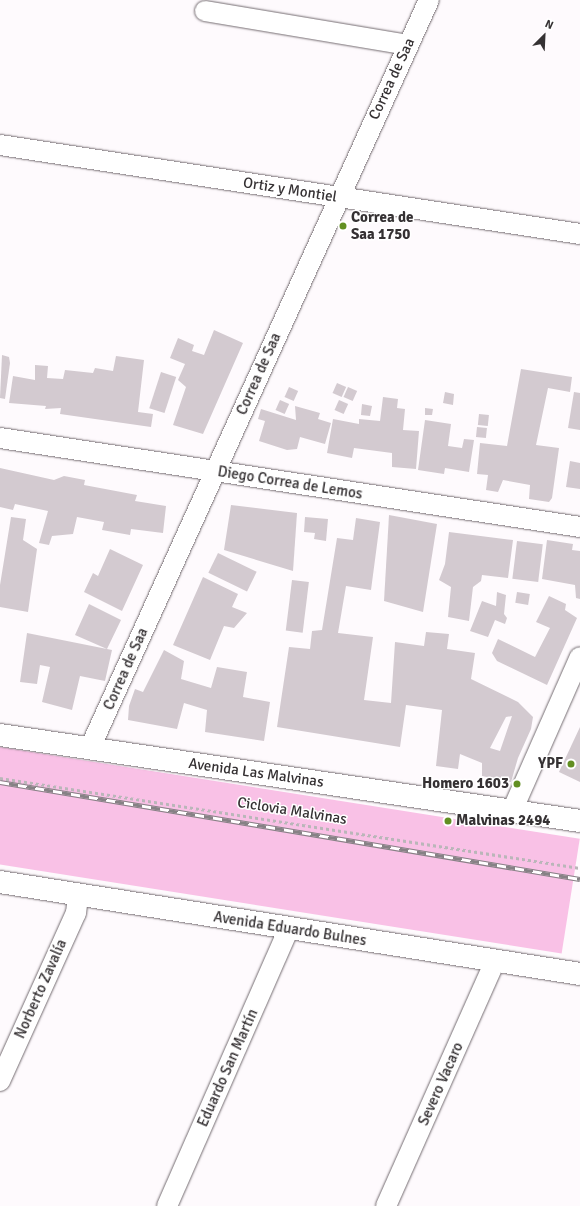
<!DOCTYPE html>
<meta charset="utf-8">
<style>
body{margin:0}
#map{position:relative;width:580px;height:1206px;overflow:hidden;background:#fefafd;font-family:Signika,sans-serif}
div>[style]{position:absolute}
.green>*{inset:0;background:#f9c1e6;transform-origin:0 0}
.building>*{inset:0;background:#d3cad0;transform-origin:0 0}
.path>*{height:2.5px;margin-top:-1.25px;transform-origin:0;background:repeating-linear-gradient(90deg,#bab6b9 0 3px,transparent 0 6px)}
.roads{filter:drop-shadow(0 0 1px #746c71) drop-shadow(0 0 1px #746c71)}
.minor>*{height:20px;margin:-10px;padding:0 10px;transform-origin:10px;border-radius:10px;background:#fff}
.secondary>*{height:22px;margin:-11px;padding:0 11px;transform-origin:11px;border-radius:11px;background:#fff}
.rail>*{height:4.5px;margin-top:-2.25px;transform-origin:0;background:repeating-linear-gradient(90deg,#fff 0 9px,#868285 0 18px);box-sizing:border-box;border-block:1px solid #868285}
.dots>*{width:11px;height:11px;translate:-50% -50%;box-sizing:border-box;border:2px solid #fff;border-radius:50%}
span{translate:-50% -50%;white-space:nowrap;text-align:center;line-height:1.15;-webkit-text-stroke:3px #fff;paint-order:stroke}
.street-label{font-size:15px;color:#353133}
.poi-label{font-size:15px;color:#353133;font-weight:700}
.left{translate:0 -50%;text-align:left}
.right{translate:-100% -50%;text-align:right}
.north{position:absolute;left:524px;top:16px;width:40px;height:40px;-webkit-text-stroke:3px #fff;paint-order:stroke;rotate:24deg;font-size:11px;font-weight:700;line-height:16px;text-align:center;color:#353133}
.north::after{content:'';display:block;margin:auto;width:14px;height:18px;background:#353133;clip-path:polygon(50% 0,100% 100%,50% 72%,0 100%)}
</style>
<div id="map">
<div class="green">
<i style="left:0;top:747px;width:587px;height:116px;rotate:9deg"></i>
</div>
<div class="building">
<i style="clip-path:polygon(214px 330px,243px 343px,203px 434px,173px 425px,186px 387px,178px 380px,185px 364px,170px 358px,178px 338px,194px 345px,192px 351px,204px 355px)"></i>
<i style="clip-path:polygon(2px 355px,9px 357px,10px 363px,5px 399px,0 398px)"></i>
<i style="clip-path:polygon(116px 356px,144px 360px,138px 412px,153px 414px,151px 427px,60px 414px,61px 408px,45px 409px,46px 406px,9px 403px,13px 376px,35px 380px,35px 365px,48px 366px,47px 378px,63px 379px,65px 370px,93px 373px,95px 368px,113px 371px)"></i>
<i style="clip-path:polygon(521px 369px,572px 377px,570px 392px,548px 388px,536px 445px,559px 448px,552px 498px,549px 502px,529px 499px,530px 485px,503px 480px,498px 492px,486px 490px,488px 475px,477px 474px,480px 443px,507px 446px)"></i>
<i style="left:161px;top:372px;width:16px;height:38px;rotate:18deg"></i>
<i style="left:337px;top:383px;width:10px;height:11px;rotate:24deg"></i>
<i style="left:289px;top:387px;width:10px;height:11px;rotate:24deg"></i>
<i style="left:348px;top:387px;width:10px;height:11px;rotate:24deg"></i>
<i style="clip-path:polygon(445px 392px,454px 394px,453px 405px,443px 403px)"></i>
<i style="clip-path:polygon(574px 392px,580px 393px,580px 430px,568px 428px)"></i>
<i style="clip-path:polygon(383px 397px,398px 399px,397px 408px,405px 409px,403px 430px,419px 431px,416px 469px,392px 467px,392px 453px,354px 448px,352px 458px,327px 453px,333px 419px,359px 424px,359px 419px,380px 421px)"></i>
<i style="left:280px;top:400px;width:10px;height:11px;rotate:24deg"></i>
<i style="left:339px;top:400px;width:10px;height:11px;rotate:24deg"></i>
<i style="clip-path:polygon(362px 404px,372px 406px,370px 416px,361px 415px)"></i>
<i style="clip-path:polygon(295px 406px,320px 413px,318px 419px,331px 423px,325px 444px,300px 437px,297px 449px,287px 450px,259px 441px,265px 421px,258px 419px,261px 409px,296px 420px)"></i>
<i style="clip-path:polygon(425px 408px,433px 409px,432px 415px,425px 415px)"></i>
<i style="left:479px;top:414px;width:10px;height:11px;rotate:6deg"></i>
<i style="clip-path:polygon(425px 420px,451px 424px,448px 446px,462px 448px,464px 439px,474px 440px,469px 472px,445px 468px,444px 474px,418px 470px)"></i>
<i style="left:477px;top:427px;width:10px;height:10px;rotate:6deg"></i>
<i style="clip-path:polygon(570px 461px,580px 463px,580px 489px,566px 487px)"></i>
<i style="clip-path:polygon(0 468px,54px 480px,64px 476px,85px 480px,84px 485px,137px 495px,135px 501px,166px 506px,163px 533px,131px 529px,130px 535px,102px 530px,104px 522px,77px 517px,73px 534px,52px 536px,49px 545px,39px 543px,48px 511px,15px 504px,13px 510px,0 507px)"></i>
<i style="clip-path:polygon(231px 505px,297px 513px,293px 571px,224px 550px)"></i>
<i style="clip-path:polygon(389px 515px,437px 524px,423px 612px,384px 601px)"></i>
<i style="clip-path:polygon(11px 517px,26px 519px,23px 540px,37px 549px,28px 612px,0 607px,0 585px)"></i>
<i style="clip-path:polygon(305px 517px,328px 519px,326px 541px,314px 539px,315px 533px,304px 532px)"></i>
<i style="clip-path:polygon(evenodd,356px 518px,380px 522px,371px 590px,346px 586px,338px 633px,373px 637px,364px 700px,391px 703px,395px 642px,424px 646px,426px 632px,449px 634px,447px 649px,475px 653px,471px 679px,518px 702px,533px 717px,531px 729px,518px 758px,511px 782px,482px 776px,482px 763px,460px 754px,458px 769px,436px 766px,442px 710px,406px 705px,400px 747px,277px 727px,289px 647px,310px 649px,312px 631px,322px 630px,337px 538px,353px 540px,356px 518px,512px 716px,500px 751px,490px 748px,506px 717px,512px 716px)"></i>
<i style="clip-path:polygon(449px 532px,513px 540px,508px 578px,482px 575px,481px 581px,473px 587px,469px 621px,448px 617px,451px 587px,439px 580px,445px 564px)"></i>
<i style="clip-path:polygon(547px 540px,573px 544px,572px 550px,580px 551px,580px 599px,576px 598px,575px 585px,542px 579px)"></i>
<i style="left:517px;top:541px;width:26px;height:38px;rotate:7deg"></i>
<i style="clip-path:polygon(110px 549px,143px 565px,122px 611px,84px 592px,93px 573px,98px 576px)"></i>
<i style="left:218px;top:553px;width:43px;height:22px;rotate:26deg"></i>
<i style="clip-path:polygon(203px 577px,238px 594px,232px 607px,247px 613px,234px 628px,224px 626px,210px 660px,173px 645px)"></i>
<i style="left:292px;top:580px;width:17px;height:51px;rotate:7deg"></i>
<i style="clip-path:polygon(497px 592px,506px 595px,504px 614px,507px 618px,505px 624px,495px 620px,488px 637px,470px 631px,482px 601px,496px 606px)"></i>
<i style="left:517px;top:592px;width:13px;height:11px;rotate:9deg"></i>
<i style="clip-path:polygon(549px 596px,566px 604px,565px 610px,577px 618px,547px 685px,497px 661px,492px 653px,498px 639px,535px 657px,550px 628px,536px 622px)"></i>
<i style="clip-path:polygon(89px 604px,121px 620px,107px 649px,112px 650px,105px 681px,80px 676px,72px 710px,42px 702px,50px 667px,40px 665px,37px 684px,20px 682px,27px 633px,107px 649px,75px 635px)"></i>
<i style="clip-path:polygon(164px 650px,184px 661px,181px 679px,211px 688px,217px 667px,247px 672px,243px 697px,270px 702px,264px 741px,205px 732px,207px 710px,184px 703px,177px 729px,128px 720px,129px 706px,135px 689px,143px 692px)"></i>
<i style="clip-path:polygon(580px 727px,580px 782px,559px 772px)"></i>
</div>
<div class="path">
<i style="left:0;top:778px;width:587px;rotate:8.82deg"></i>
</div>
<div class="roads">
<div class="minor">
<i style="left:205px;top:11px;width:206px;rotate:9.5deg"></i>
<i style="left:0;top:145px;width:587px;rotate:8.72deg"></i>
<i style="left:0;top:438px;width:587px;rotate:8.72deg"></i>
<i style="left:90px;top:748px;width:821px;rotate:-65.62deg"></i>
<i style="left:512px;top:811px;width:168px;rotate:-66.2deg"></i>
<i style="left:0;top:1081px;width:184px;rotate:-65.7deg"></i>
<i style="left:76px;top:913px;width:17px;rotate:-83deg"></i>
<i style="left:167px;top:1206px;width:301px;rotate:-66.3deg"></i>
<i style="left:386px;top:1206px;width:268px;rotate:-66deg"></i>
</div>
<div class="secondary">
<i style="left:0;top:735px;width:586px;rotate:8.43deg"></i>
<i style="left:0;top:882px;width:587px;rotate:9.01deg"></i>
</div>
</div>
<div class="rail">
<i style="left:0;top:782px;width:588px;rotate:9.49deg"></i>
</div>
<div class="dots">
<i style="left:343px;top:226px;background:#628f22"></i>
<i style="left:571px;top:764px;background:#628f22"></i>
<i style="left:517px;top:784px;background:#628f22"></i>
<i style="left:448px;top:821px;background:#628f22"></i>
</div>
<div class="street-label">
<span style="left:392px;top:79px;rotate:-65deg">Correa de Saa</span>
<span style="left:290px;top:190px;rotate:9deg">Ortiz y Montiel</span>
<span style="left:259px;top:374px;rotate:-66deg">Correa de Saa</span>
<span style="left:290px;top:483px;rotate:9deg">Diego Correa de Lemos</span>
<span style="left:126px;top:669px;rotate:-66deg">Correa de Saa</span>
<span style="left:256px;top:773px;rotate:8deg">Avenida Las Malvinas</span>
<span style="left:292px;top:811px;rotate:9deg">Ciclovia Malvinas</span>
<span style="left:290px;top:929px;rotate:9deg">Avenida Eduardo Bulnes</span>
<span style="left:41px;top:989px;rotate:-66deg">Norberto Zavalía</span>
<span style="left:228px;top:1068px;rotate:-66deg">Eduardo San Martín</span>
<span style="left:441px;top:1084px;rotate:-66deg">Severo Vacaro</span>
</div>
<div class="poi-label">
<span class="left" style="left:351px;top:226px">Correa de<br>Saa 1750</span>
<span class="right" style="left:563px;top:764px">YPF</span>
<span class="right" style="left:509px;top:784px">Homero 1603</span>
<span class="left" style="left:456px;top:821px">Malvinas 2494</span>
</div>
<div class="north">N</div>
</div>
